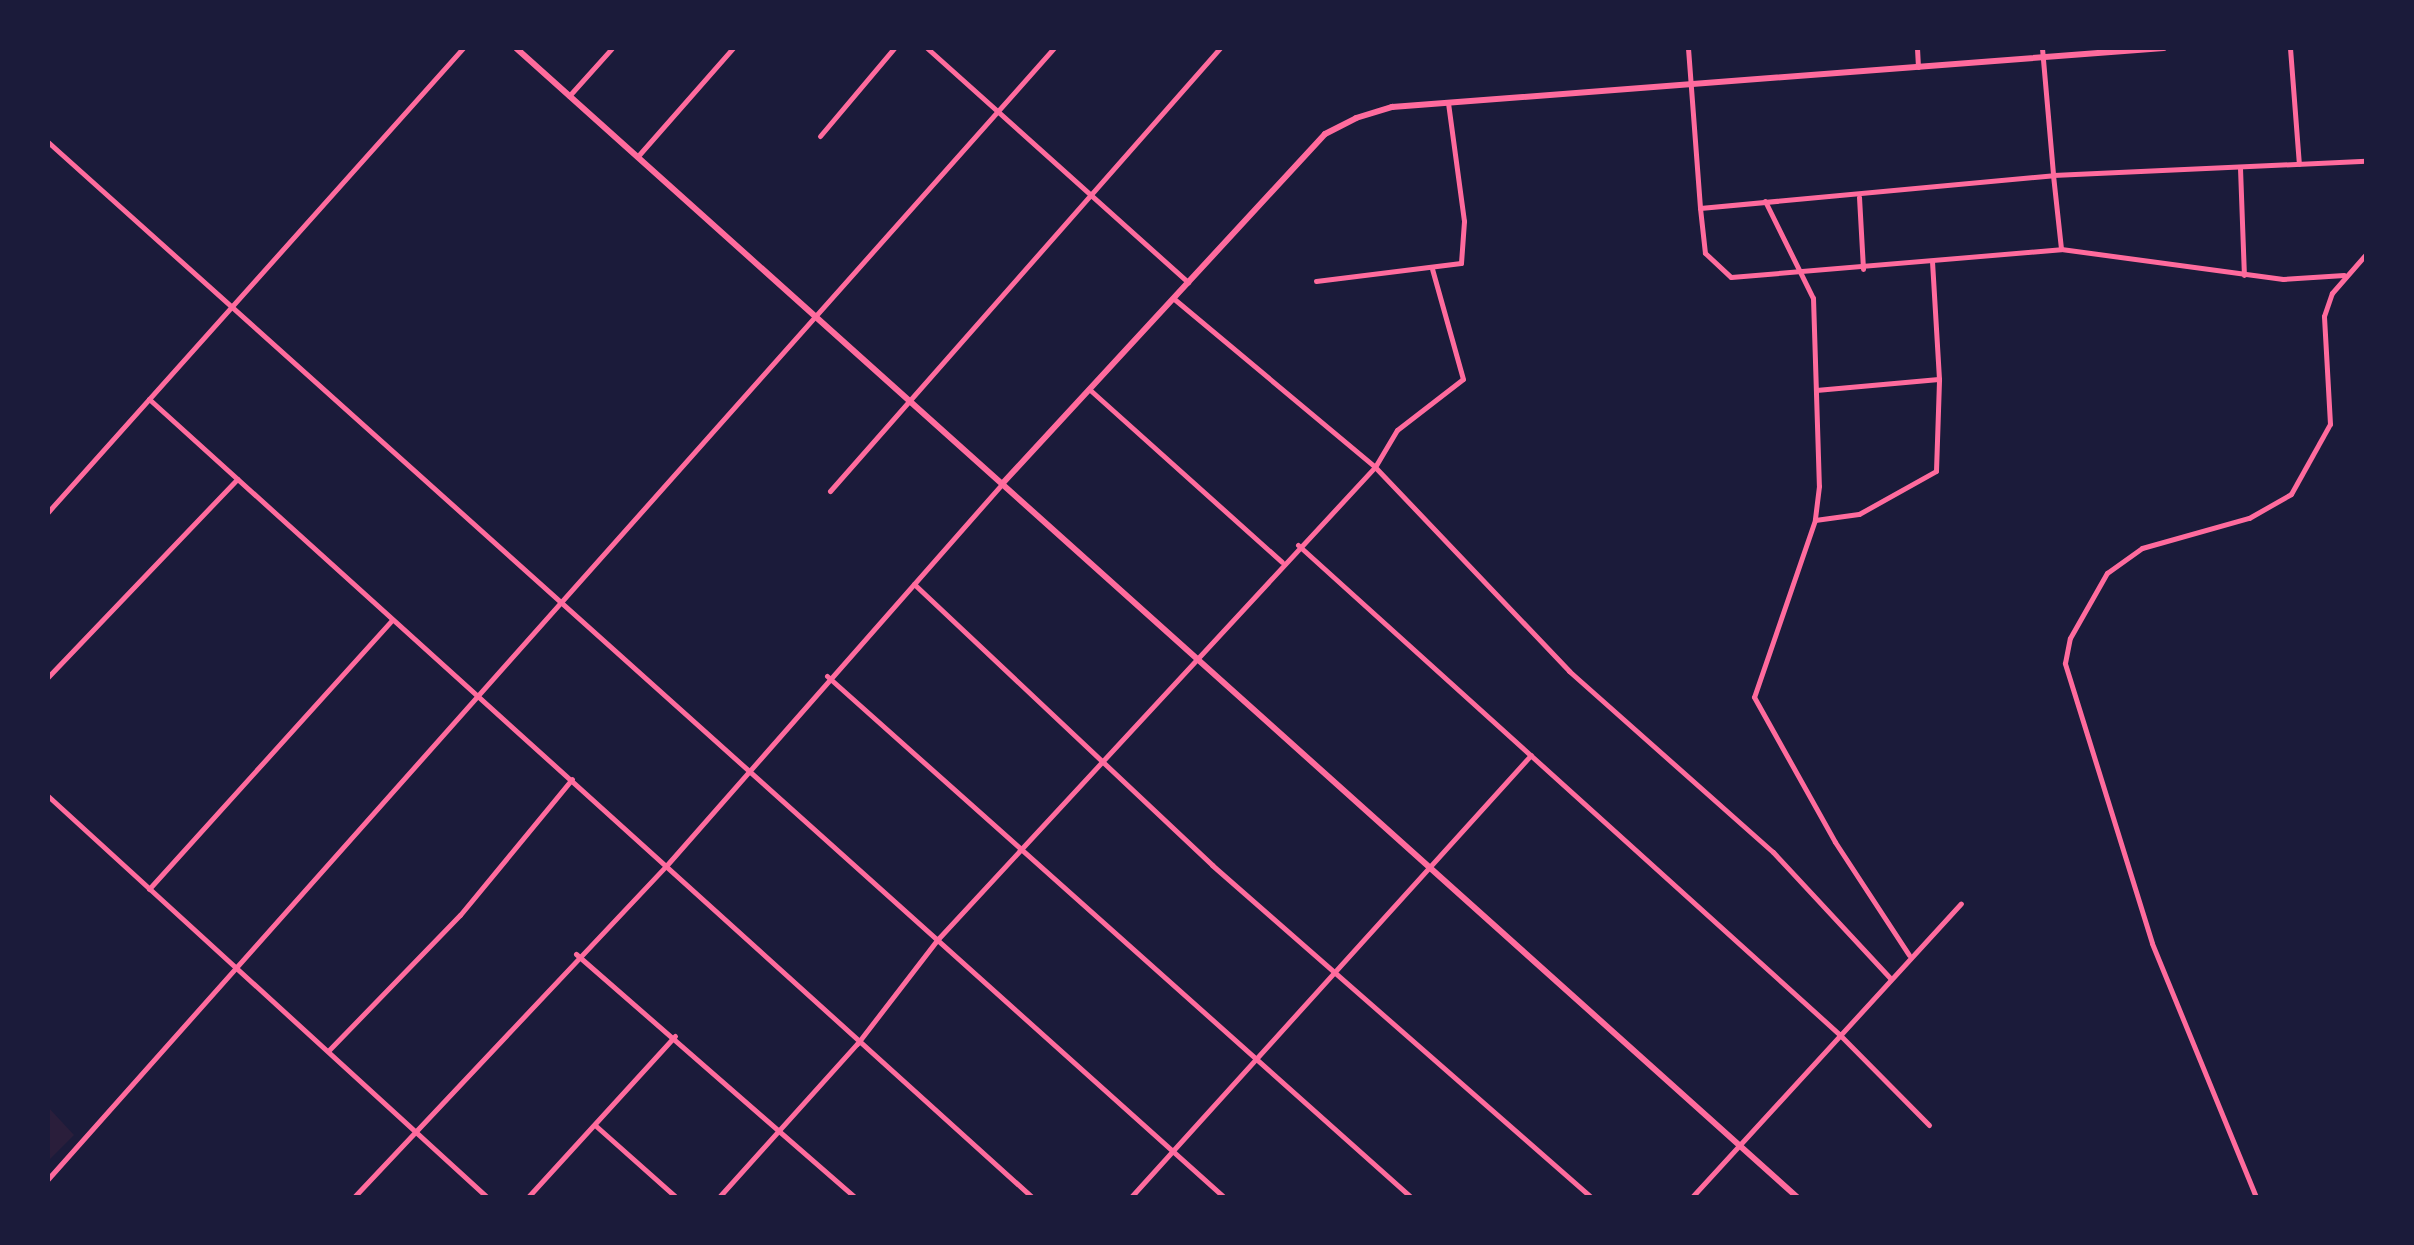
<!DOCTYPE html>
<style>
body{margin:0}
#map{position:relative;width:2414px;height:1245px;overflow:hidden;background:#1b1b3a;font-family:"Source Serif 4",serif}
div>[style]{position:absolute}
.green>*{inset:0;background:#2a1e3b}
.minor>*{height:5px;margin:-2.5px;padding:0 2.5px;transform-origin:2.5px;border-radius:2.5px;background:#ff6b9d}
.tertiary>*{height:6px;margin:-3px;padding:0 3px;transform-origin:3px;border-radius:3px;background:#ff6b9d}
span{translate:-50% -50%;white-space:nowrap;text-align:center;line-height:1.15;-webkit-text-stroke:6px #1b1b3a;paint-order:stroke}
.frame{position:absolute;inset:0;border:50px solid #1b1b3a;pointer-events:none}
</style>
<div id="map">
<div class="green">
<i style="clip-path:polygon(48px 1107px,74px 1135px,48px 1161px)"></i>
</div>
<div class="minor">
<i style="left:927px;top:48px;width:351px;rotate:41.9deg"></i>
<i style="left:1688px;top:48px;width:160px;rotate:85.7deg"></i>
<i style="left:1700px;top:208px;width:355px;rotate:-5.3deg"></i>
<i style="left:2053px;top:175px;width:74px;rotate:83.8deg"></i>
<i style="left:1917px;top:48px;width:19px;rotate:87deg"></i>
<i style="left:2042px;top:48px;width:127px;rotate:85deg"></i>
<i style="left:2053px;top:175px;width:313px;rotate:-2.6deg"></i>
<i style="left:2290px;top:48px;width:116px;rotate:85.6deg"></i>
<i style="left:569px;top:96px;width:64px;rotate:-48.1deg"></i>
<i style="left:820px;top:136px;width:115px;rotate:-49.9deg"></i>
<i style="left:48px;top:142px;width:1580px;rotate:41.9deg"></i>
<i style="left:638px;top:156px;width:144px;rotate:-48.7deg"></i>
<i style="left:2240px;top:168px;width:107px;rotate:87.9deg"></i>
<i style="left:1859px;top:197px;width:72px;rotate:86.8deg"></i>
<i style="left:1765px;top:201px;width:108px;rotate:63.7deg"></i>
<i style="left:1813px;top:298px;width:188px;rotate:88.2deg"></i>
<i style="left:1819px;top:486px;width:34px;rotate:97deg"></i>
<i style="left:1815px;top:520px;width:187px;rotate:109deg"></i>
<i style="left:1754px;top:697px;width:166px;rotate:60.8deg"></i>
<i style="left:1835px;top:842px;width:135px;rotate:56.8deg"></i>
<i style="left:1700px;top:208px;width:45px;rotate:83.7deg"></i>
<i style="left:1705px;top:253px;width:35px;rotate:43deg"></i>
<i style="left:1731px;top:277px;width:331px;rotate:-4.8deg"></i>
<i style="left:2061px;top:249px;width:224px;rotate:7.7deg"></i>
<i style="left:2283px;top:279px;width:61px;rotate:-3.8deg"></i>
<i style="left:1316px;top:281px;width:146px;rotate:-7.1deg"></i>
<i style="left:1461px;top:263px;width:42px;rotate:-85.9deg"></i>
<i style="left:1464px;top:221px;width:119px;rotate:-97.7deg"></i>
<i style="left:1173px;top:298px;width:263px;rotate:39.9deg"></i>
<i style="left:1375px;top:467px;width:282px;rotate:46.4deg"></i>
<i style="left:1569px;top:671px;width:273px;rotate:41.6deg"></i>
<i style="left:1773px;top:852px;width:172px;rotate:47.1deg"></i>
<i style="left:1089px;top:389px;width:259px;rotate:41.9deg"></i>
<i style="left:1816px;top:390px;width:123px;rotate:-5.1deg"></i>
<i style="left:1939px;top:379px;width:117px;rotate:-93.4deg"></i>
<i style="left:149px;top:399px;width:1190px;rotate:42.11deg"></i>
<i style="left:830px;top:491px;width:590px;rotate:-48.64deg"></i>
<i style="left:48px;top:512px;width:623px;rotate:-48.19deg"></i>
<i style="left:1815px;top:520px;width:44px;rotate:-7.8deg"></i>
<i style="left:1859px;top:514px;width:88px;rotate:-29.2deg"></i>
<i style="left:1936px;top:471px;width:92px;rotate:-88.1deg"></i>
<i style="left:1298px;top:545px;width:729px;rotate:42.11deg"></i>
<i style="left:1839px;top:1034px;width:128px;rotate:45.3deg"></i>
<i style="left:914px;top:584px;width:410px;rotate:43.3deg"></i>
<i style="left:1212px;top:865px;width:504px;rotate:41.22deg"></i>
<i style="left:827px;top:676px;width:783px;rotate:41.74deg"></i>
<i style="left:48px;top:677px;width:274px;rotate:-46.3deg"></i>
<i style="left:48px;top:796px;width:595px;rotate:42.41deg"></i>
<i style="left:149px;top:889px;width:363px;rotate:-47.9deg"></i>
<i style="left:576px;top:954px;width:370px;rotate:41.1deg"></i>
<i style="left:329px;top:1050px;width:188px;rotate:-45.9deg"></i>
<i style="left:460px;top:915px;width:176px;rotate:-50.5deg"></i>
<i style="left:596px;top:1126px;width:107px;rotate:41.6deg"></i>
<i style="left:48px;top:1179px;width:1514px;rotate:-48.35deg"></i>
<i style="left:354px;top:1197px;width:455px;rotate:-46.7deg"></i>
<i style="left:666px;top:866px;width:509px;rotate:-48.67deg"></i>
<i style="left:528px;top:1197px;width:218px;rotate:-47.6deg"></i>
<i style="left:719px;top:1197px;width:206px;rotate:-48deg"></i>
<i style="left:857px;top:1044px;width:133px;rotate:-52.4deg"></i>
<i style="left:938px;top:939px;width:643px;rotate:-47.21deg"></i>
<i style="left:1375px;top:467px;width:43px;rotate:-59.3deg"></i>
<i style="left:1397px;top:430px;width:83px;rotate:-37.7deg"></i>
<i style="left:1463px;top:379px;width:114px;rotate:-105.7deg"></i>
<i style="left:1131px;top:1197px;width:596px;rotate:-47.86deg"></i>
<i style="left:1692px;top:1197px;width:398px;rotate:-47.5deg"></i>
<i style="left:2256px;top:1197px;width:274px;rotate:-112.3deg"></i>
<i style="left:2152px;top:943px;width:293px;rotate:-107.3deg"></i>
<i style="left:2065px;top:663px;width:25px;rotate:-79deg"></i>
<i style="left:2070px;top:638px;width:75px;rotate:-60.4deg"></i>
<i style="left:2107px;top:573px;width:43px;rotate:-35.5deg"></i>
<i style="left:2142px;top:548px;width:111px;rotate:-15.7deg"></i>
<i style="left:2249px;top:518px;width:48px;rotate:-29.7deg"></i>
<i style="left:2291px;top:494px;width:80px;rotate:-60.9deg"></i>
<i style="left:2330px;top:424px;width:108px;rotate:-93.2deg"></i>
<i style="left:2324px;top:316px;width:24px;rotate:-71deg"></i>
<i style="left:2332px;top:293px;width:52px;rotate:-48.9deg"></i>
</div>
<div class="tertiary">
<i style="left:516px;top:48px;width:1721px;rotate:41.89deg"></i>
<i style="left:1002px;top:484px;width:476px;rotate:-47.3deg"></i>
<i style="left:1325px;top:134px;width:35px;rotate:-27deg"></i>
<i style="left:1356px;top:118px;width:38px;rotate:-17deg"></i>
<i style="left:1392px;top:107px;width:774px;rotate:-4.37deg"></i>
</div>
<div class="frame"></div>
</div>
